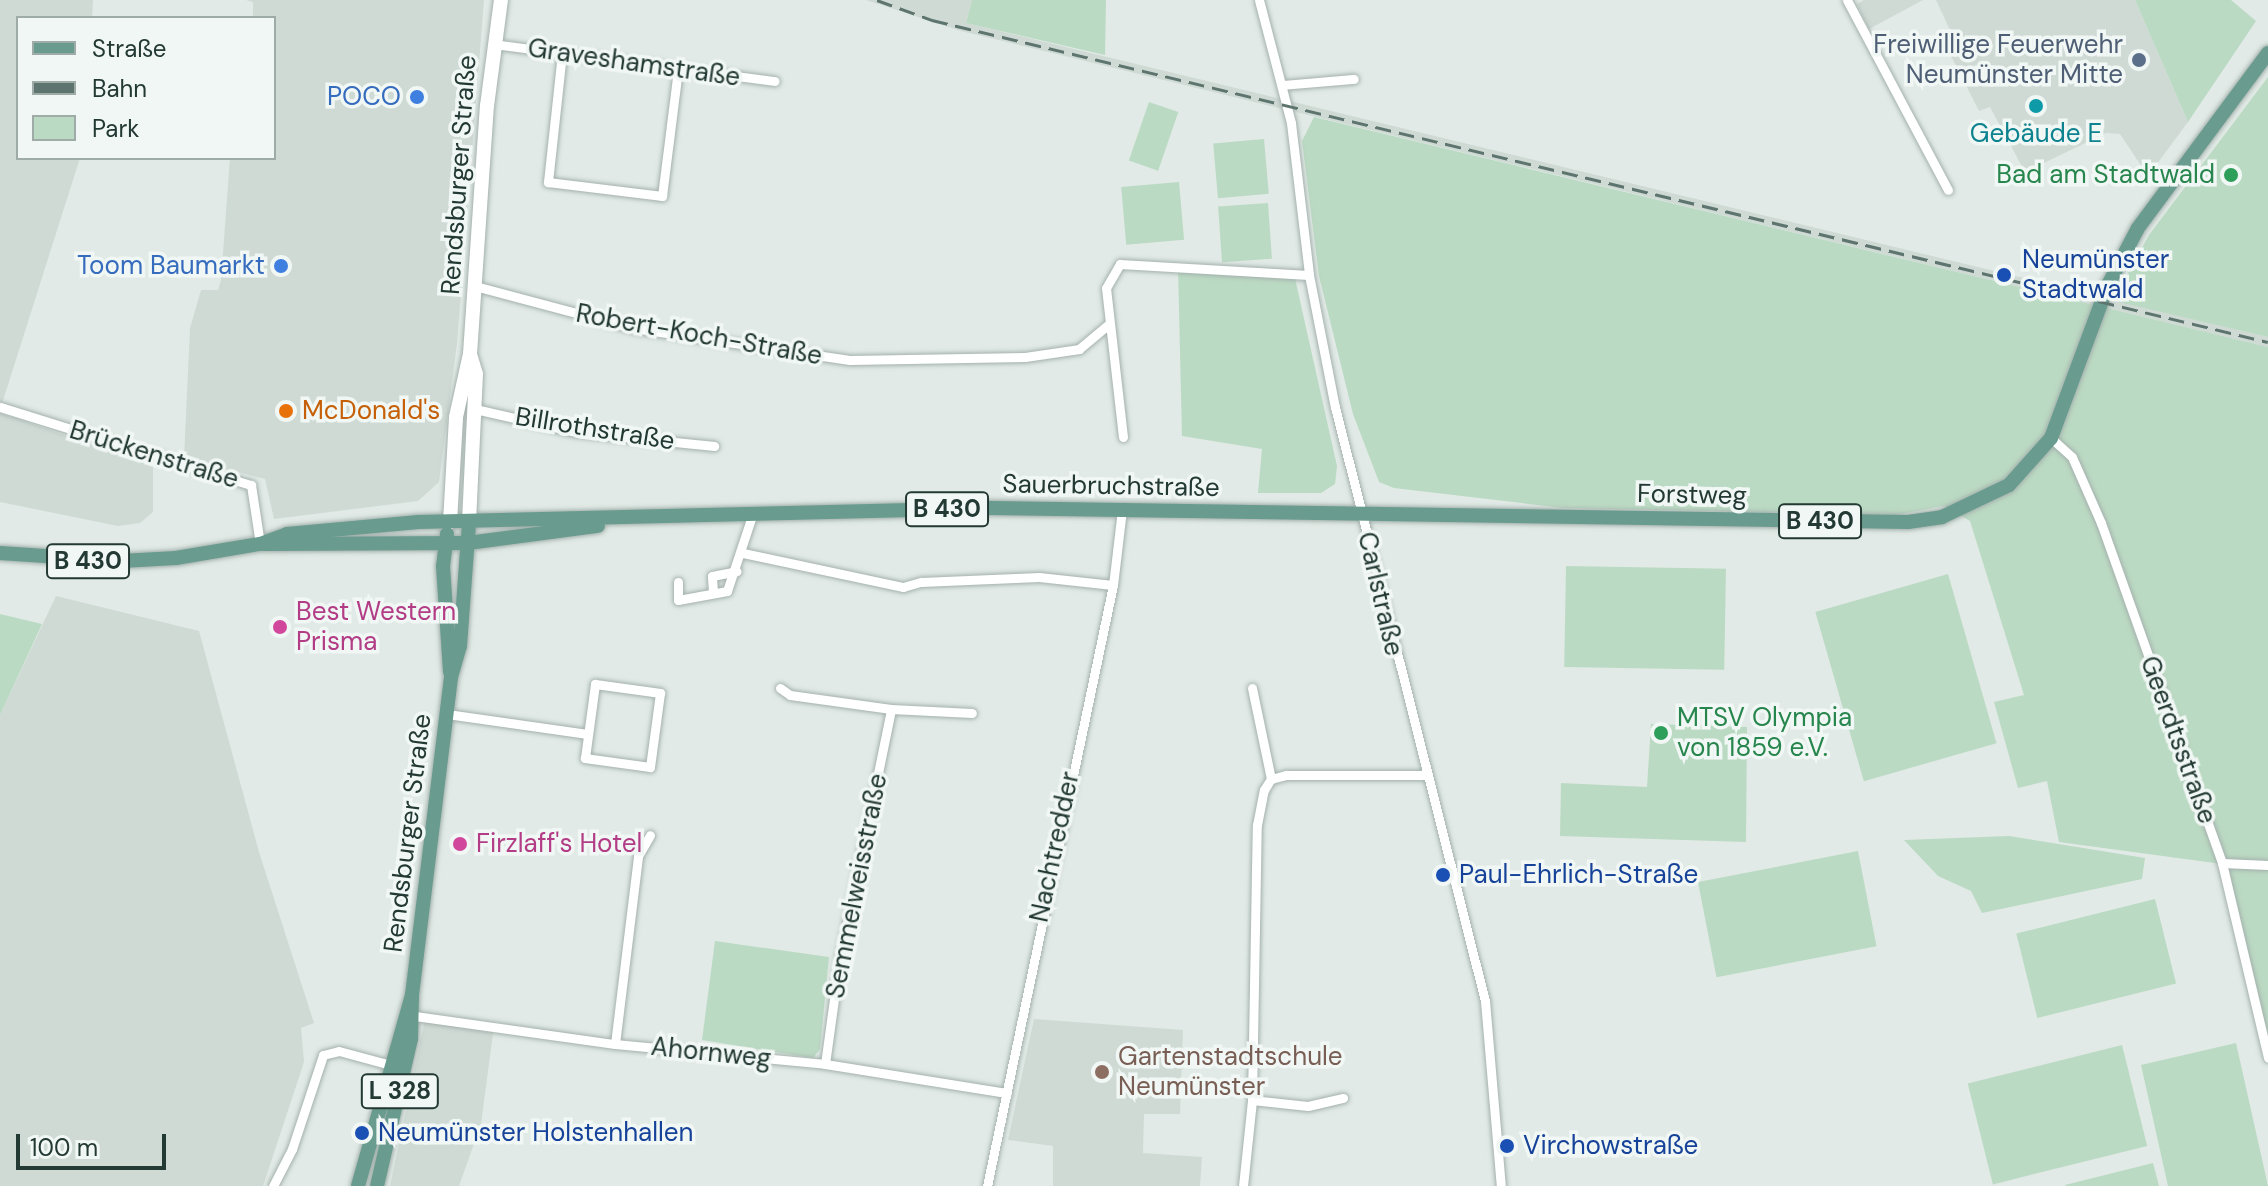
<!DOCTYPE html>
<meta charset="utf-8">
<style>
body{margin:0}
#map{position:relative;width:2268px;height:1186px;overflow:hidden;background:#e1eae6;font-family:"DM Sans",sans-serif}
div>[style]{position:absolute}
.built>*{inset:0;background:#cfdad5}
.green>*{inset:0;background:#bbdac3;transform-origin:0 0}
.roads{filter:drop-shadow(0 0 2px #a4b1ad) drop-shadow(0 0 2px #a4b1ad)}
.street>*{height:9px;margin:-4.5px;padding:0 4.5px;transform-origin:4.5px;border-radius:4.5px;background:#fff}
.secondary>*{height:14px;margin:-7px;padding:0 7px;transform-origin:7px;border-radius:7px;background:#fff}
.primary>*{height:14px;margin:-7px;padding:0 7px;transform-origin:7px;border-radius:7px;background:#699c8e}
.rail>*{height:3px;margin-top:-1.5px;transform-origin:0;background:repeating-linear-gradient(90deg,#5d756e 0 16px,transparent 0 24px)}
.dots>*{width:22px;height:22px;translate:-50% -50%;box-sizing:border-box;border:4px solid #f1f7f4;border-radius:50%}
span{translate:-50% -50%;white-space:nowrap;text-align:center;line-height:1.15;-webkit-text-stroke:7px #f1f7f4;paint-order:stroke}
.shield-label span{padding:2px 6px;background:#f1f7f4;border:2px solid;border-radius:6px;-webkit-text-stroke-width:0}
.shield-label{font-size:24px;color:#233933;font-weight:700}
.service-label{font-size:26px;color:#4e5e75}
.right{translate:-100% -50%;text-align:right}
.street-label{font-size:26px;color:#233933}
.shop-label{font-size:26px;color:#366cbe}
.culture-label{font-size:26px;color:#0d838f}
.leisure-label{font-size:26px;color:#27864d}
.left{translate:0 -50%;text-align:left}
.transit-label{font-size:26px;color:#164399}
.food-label{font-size:26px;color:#c56008}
.hotel-label{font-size:26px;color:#b23c85}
.education-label{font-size:26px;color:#785e54}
.legend{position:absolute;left:16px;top:16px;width:260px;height:144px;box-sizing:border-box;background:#f1f7f4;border:2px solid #9faba7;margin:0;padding:10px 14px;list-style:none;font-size:24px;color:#233933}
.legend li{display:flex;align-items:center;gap:16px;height:40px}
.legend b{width:40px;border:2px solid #9faba7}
.scale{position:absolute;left:16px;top:1134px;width:150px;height:36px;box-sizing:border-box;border:4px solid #233933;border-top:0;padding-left:10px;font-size:24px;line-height:28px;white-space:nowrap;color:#233933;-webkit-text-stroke:6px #f1f7f4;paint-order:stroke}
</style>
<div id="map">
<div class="built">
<i style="clip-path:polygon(0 0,93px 0,92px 18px,18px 18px,18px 158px,80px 158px,0 410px)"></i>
<i style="clip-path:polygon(246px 0,484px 0,457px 343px,439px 482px,418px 501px,274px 519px,265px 479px,184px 458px,190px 328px,201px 290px,218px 290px,221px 280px,230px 158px,274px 158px,274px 18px,253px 18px,253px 2px)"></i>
<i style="clip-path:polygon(866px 0,972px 0,966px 23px,2268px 337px,2268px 347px,961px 31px)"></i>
<i style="clip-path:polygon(1864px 0,1923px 0,1869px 29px,1857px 4px)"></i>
<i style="clip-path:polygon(1936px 0,2135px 0,2188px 122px,2148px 176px,2120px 134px,2106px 133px,2025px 172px,1990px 107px,1979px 111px,1949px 52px,1958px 47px)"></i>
<i style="clip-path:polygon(0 413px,153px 466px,153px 512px,140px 523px,118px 526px,0 502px)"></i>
<i style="clip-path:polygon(56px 596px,199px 631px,259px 852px,314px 1023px,301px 1028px,304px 1062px,263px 1186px,0 1186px,0 715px)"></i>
<i style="clip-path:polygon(425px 1019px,494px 1026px,481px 1124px,459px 1186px,390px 1186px)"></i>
<i style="clip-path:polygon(1034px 1019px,1183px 1030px,1180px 1114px,1144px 1114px,1143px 1153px,1202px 1157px,1200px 1186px,1053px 1186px,1053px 1146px,1008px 1140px)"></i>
</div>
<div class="green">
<i style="clip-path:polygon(972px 0,1106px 0,1105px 55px,966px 23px)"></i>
<i style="clip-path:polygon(2135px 0,2231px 0,2256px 21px,2188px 122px)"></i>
<i style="clip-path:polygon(2268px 77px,2268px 337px,2119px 302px,2122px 284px,2149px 235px)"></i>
<i style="left:1149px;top:102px;width:31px;height:62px;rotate:19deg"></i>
<i style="clip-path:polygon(1314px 117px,2268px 347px,2268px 1058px,2222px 864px,2059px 842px,2047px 781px,2018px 788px,1994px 702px,2024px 695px,1970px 521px,1944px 506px,1896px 515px,1563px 508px,1394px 488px,1379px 482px,1353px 414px,1319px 276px,1302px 141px)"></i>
<i style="left:1264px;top:139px;width:55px;height:51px;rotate:85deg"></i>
<i style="left:1179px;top:182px;width:58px;height:58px;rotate:85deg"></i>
<i style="left:1268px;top:203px;width:56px;height:50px;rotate:86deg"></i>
<i style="clip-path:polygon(1178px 267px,1294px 274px,1337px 466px,1335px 484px,1321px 493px,1258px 493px,1262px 449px,1182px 436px)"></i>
<i style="left:1566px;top:566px;width:160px;height:101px;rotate:1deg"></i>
<i style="left:1948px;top:574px;width:176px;height:138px;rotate:74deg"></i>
<i style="clip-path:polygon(0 614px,42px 624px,0 715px)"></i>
<i style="clip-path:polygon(1651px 724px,1747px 727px,1746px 842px,1560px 836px,1561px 783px,1647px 787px)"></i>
<i style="clip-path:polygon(2009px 836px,2145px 858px,2142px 879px,1982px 913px,1971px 891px,1938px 876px,1904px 840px)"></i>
<i style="left:1858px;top:851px;width:97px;height:163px;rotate:79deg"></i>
<i style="left:2155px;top:899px;width:87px;height:143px;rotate:76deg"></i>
<i style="clip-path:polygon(715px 941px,829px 957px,820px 1049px,813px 1058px,702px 1040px)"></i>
<i style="clip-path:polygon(2236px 1043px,2268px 1186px,2168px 1186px,2141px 1065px)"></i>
<i style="left:2122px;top:1045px;width:104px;height:159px;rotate:76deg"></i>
<i style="clip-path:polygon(2153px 1163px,2159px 1186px,2066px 1186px,2065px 1185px)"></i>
</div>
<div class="roads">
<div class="street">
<i style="left:1259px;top:0;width:127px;rotate:75.4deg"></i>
<i style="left:1291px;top:123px;width:153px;rotate:83.2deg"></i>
<i style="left:1309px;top:275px;width:135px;rotate:78.9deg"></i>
<i style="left:1335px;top:407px;width:613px;rotate:75.83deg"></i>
<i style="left:1485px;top:1001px;width:186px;rotate:85.1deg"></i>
<i style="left:1847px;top:0;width:215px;rotate:62deg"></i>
<i style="left:493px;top:44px;width:284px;rotate:7.5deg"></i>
<i style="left:562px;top:53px;width:130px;rotate:96.2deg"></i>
<i style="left:548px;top:182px;width:115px;rotate:7deg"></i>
<i style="left:662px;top:196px;width:127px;rotate:-82.8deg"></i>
<i style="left:1282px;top:85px;width:72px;rotate:-4.8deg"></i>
<i style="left:475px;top:286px;width:163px;rotate:14.9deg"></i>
<i style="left:633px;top:328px;width:219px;rotate:8.4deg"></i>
<i style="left:850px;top:360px;width:175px;rotate:-1deg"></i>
<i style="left:1025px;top:357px;width:55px;rotate:-8.4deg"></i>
<i style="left:1079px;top:349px;width:39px;rotate:-40deg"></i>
<i style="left:0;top:407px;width:263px;rotate:17.3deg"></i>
<i style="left:251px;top:485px;width:60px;rotate:81.3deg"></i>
<i style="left:475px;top:409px;width:104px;rotate:12.8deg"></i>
<i style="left:576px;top:432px;width:139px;rotate:5.8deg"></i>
<i style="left:1123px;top:437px;width:150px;rotate:-96.5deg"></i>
<i style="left:1106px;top:288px;width:28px;rotate:-60deg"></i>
<i style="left:1120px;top:264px;width:189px;rotate:3.3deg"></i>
<i style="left:2051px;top:438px;width:28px;rotate:42deg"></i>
<i style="left:2072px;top:457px;width:72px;rotate:66.3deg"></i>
<i style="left:2101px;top:523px;width:361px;rotate:70.4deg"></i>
<i style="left:2222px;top:863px;width:200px;rotate:76.7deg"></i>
<i style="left:743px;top:553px;width:164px;rotate:12deg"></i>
<i style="left:903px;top:587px;width:19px;rotate:-16deg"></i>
<i style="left:921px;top:582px;width:118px;rotate:-2.4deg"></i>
<i style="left:1039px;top:577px;width:74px;rotate:6.2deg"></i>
<i style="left:678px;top:582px;width:18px;rotate:90deg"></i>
<i style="left:678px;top:600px;width:50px;rotate:-10.4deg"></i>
<i style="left:727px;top:591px;width:82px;rotate:-71.6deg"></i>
<i style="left:713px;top:592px;width:16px;rotate:-94deg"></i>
<i style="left:712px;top:576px;width:25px;rotate:-11deg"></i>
<i style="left:595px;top:684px;width:66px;rotate:7.9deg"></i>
<i style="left:660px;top:693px;width:75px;rotate:97.7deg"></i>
<i style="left:650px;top:767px;width:66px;rotate:-172.1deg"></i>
<i style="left:585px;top:758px;width:75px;rotate:-82.3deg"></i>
<i style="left:780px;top:688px;width:12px;rotate:35deg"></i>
<i style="left:790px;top:695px;width:102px;rotate:7.9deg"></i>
<i style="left:891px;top:709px;width:81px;rotate:2.8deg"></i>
<i style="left:1252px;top:688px;width:93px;rotate:78.2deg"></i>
<i style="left:447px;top:714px;width:142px;rotate:8.1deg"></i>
<i style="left:2222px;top:863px;width:46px;rotate:2.5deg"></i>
<i style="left:415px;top:1016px;width:202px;rotate:8deg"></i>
<i style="left:615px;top:1044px;width:211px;rotate:5.4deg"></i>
<i style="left:825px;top:1064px;width:184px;rotate:9.1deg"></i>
<i style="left:615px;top:1044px;width:189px;rotate:-83deg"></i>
<i style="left:638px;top:856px;width:24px;rotate:-60deg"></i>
<i style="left:825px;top:1064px;width:102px;rotate:-82.1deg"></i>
<i style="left:839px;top:963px;width:259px;rotate:-78.4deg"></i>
<i style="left:1252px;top:1100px;width:56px;rotate:6.1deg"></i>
<i style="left:1308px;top:1106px;width:36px;rotate:-13deg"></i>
<i style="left:273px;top:1186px;width:42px;rotate:-62.8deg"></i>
<i style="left:292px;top:1149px;width:99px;rotate:-71.7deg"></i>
<i style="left:323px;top:1055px;width:16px;rotate:-14deg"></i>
<i style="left:339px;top:1051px;width:54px;rotate:15.1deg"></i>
<i style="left:987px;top:1186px;width:614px;rotate:-78.16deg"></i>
<i style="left:1113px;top:585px;width:77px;rotate:-83.2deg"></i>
<i style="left:1243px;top:1186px;width:86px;rotate:-84deg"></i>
<i style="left:1252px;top:1100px;width:275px;rotate:-89deg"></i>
<i style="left:1257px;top:825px;width:36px;rotate:-79deg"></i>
<i style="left:1264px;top:790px;width:13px;rotate:-58deg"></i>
<i style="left:1271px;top:779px;width:16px;rotate:-15deg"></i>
<i style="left:1286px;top:775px;width:140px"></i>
</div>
<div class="secondary">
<i style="left:450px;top:522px;width:105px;rotate:-86.7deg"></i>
<i style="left:456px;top:417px;width:65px;rotate:-77.5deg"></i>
<i style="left:470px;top:354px;width:249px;rotate:-86.1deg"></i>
<i style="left:487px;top:106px;width:107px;rotate:-82.5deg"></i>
<i style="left:469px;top:522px;width:148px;rotate:-87.3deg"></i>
<i style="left:476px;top:374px;width:21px;rotate:-107deg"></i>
</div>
<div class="primary">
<i style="left:447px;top:534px;width:32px;rotate:97deg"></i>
<i style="left:443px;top:566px;width:106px;rotate:86.2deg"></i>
<i style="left:264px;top:544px;width:204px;rotate:-0.3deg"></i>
<i style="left:468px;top:543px;width:131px;rotate:-7.5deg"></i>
<i style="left:0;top:553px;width:121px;rotate:3.8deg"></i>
<i style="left:121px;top:561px;width:55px;rotate:-3.1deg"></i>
<i style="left:176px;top:558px;width:85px;rotate:-9.5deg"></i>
<i style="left:260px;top:544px;width:29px;rotate:-20deg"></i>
<i style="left:287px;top:534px;width:132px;rotate:-5.2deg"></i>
<i style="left:418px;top:522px;width:574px;rotate:-1.4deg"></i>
<i style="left:992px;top:508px;width:916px;rotate:0.88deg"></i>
<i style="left:1908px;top:522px;width:34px;rotate:-8deg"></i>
<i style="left:1942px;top:517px;width:74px;rotate:-25.5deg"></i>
<i style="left:2009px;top:485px;width:63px;rotate:-48.2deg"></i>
<i style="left:2051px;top:438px;width:163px;rotate:-69.6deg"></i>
<i style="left:2108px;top:285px;width:64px;rotate:-62.2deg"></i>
<i style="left:2138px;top:228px;width:218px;rotate:-53.4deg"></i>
<i style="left:358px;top:1186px;width:198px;rotate:-74.2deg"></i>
<i style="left:412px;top:995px;width:320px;rotate:-83deg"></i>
<i style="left:451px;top:677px;width:32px;rotate:-74deg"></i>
<i style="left:460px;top:646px;width:124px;rotate:-85.8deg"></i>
<i style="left:377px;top:1186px;width:151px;rotate:-77deg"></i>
<i style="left:411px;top:1039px;width:44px;rotate:-88.7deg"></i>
</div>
</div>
<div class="rail">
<i style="left:877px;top:0;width:59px;rotate:20deg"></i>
<i style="left:932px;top:20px;width:1374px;rotate:13.55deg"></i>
</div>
<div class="dots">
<i style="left:2139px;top:60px;background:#5c6f8a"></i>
<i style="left:417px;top:97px;background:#3f7fe0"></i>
<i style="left:2036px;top:106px;background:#0f9aa8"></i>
<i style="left:2231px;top:175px;background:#2e9e5b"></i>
<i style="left:281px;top:266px;background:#3f7fe0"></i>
<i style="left:2004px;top:275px;background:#1a4fb4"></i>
<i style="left:286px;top:411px;background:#e8710a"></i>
<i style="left:280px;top:627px;background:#d1479c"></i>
<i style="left:1661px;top:733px;background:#2e9e5b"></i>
<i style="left:460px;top:844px;background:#d1479c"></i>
<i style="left:1443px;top:875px;background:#1a4fb4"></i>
<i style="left:1102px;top:1072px;background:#8d6e63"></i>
<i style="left:362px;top:1133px;background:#1a4fb4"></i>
<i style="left:1507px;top:1146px;background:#1a4fb4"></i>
</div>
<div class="shield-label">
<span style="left:947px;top:509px">B 430</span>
<span style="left:1820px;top:521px">B 430</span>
<span style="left:88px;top:561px">B 430</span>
<span style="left:400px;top:1091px">L 328</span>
</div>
<div class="service-label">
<span class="right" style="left:2123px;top:60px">Freiwillige Feuerwehr<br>Neumünster Mitte</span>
</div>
<div class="street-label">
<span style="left:634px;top:63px;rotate:8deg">Graveshamstraße</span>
<span style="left:459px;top:175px;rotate:-86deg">Rendsburger Straße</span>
<span style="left:699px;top:335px;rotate:10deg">Robert-Koch-Straße</span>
<span style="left:595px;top:429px;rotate:9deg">Billrothstraße</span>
<span style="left:154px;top:455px;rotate:17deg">Brückenstraße</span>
<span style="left:1111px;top:486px;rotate:1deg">Sauerbruchstraße</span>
<span style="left:1692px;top:495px;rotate:1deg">Forstweg</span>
<span style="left:1380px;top:594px;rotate:77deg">Carlstraße</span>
<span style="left:2178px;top:740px;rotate:70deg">Geerdtsstraße</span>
<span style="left:408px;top:833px;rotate:-83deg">Rendsburger Straße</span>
<span style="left:1055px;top:847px;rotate:-78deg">Nachtredder</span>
<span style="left:857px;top:886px;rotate:-79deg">Semmelweisstraße</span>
<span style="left:711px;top:1053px;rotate:6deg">Ahornweg</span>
</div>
<div class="shop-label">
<span class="right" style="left:401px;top:97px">POCO</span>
<span class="right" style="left:265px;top:266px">Toom Baumarkt</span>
</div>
<div class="culture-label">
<span style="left:2036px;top:134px">Gebäude E</span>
</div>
<div class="leisure-label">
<span class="right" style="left:2215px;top:175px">Bad am Stadtwald</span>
<span class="left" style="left:1677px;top:733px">MTSV Olympia<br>von 1859 e.V.</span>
</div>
<div class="transit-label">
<span class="left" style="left:2022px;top:275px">Neumünster<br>Stadtwald</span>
<span class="left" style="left:1459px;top:875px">Paul-Ehrlich-Straße</span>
<span class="left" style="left:378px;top:1133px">Neumünster Holstenhallen</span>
<span class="left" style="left:1523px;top:1146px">Virchowstraße</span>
</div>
<div class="food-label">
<span class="left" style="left:302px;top:411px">McDonald's</span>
</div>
<div class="hotel-label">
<span class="left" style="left:296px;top:627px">Best Western<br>Prisma</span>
<span class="left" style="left:476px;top:844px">Firzlaff's Hotel</span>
</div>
<div class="education-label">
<span class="left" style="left:1118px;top:1072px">Gartenstadtschule<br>Neumünster</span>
</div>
<ul class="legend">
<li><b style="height:10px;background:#699c8e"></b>Straße</li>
<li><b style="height:10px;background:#5d756e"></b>Bahn</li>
<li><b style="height:22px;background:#bbdac3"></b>Park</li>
</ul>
<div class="scale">100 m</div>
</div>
